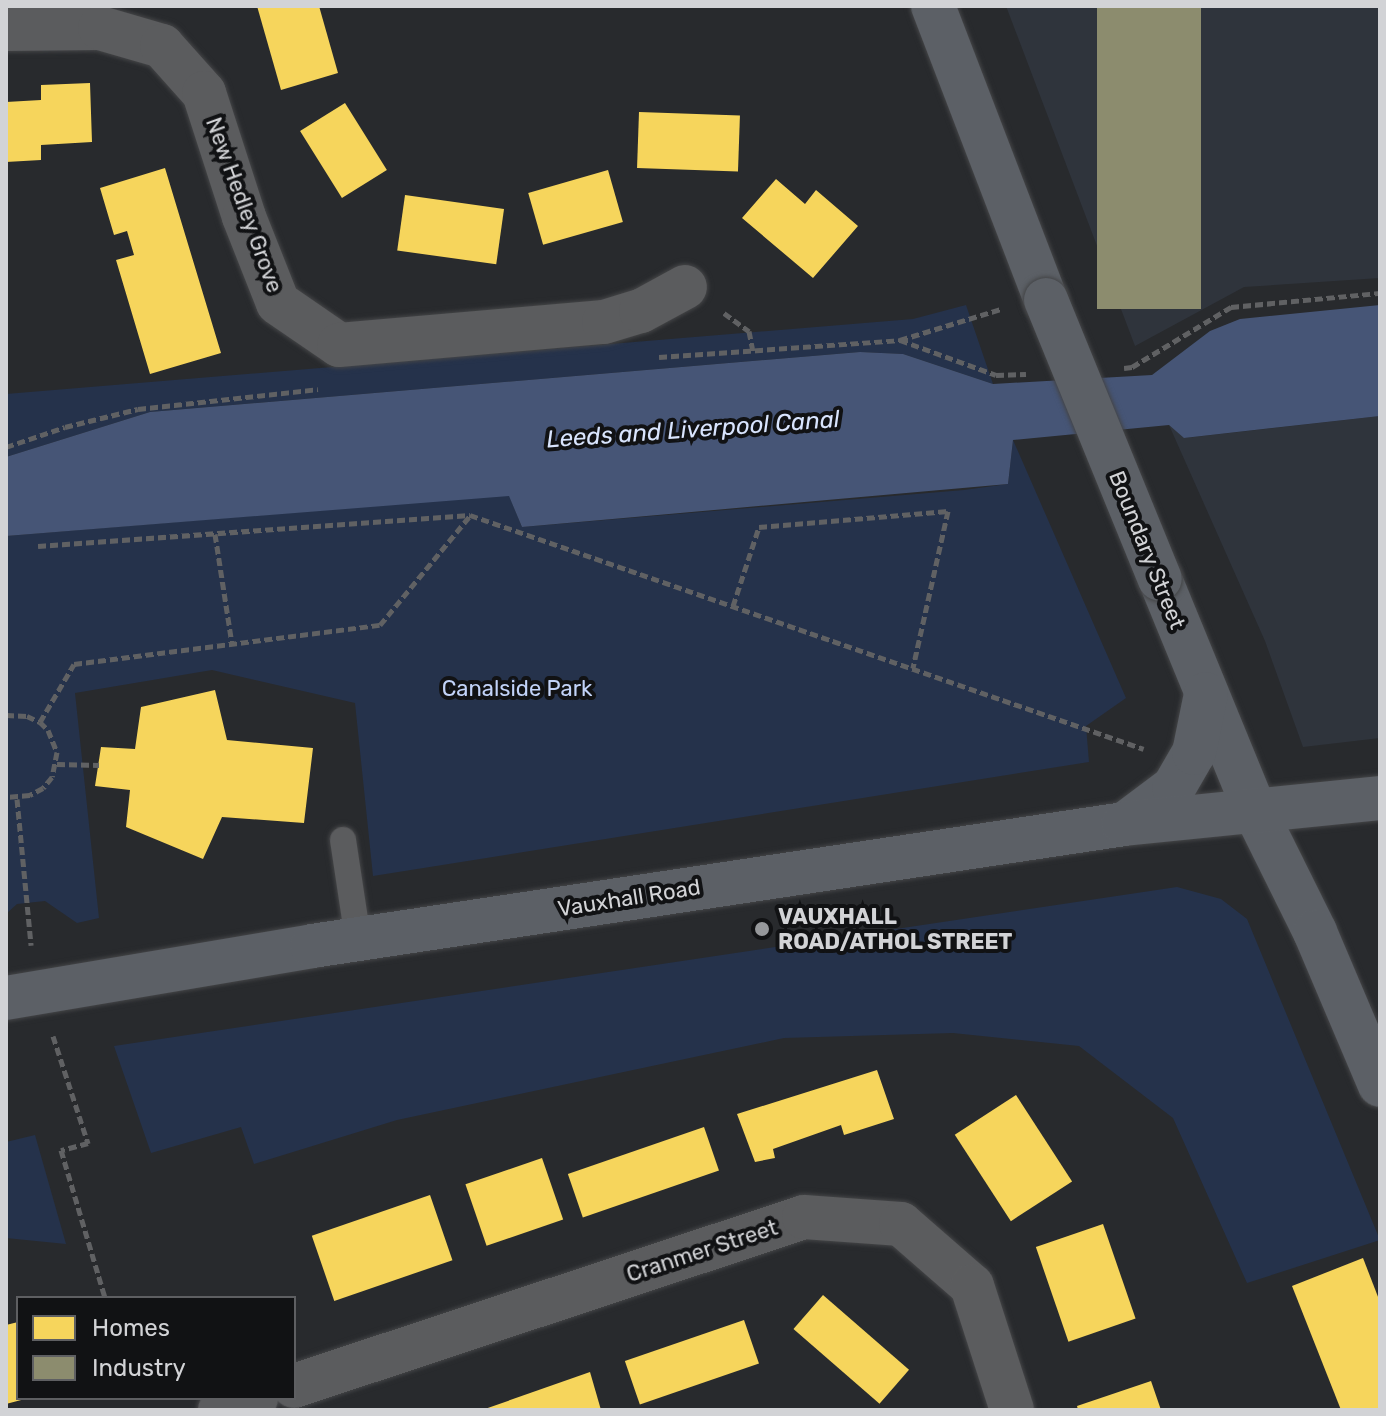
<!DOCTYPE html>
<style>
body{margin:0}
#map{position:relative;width:1386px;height:1416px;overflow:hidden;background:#282a2d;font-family:Rubik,sans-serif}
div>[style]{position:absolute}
.built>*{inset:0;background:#2f343c}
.green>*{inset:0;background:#25324b}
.water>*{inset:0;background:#465576}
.homes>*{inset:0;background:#f6d55c;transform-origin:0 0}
.industry>*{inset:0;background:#8c8c6e;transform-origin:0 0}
.path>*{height:5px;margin-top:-2.5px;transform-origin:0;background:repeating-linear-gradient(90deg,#606163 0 8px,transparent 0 12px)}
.roads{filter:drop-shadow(0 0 2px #444547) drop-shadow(0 0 2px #444547)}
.service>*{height:26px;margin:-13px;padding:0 13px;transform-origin:13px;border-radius:13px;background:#5b5c5e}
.minor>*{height:44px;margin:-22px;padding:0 22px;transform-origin:22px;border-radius:22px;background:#5b5c5e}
.primary>*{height:44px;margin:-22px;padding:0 22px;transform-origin:22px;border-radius:22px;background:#5c6066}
.bridges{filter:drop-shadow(0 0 2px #444547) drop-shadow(0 0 2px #444547)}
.primary-bridge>*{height:44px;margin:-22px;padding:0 22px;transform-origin:22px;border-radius:22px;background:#5c6066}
.dots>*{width:22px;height:22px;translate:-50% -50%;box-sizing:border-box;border:4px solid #111214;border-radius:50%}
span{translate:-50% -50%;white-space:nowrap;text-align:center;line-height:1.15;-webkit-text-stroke:8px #111214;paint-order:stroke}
.street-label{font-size:22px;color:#d2d3d6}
.park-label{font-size:22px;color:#c2d3f8}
.poi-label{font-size:22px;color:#d2d3d6;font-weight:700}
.left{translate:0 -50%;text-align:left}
.water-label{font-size:24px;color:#d9e5fe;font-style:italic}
.frame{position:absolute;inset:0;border:8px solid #d2d3d6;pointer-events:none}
.legend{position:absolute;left:16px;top:1296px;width:280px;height:104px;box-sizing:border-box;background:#111214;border:2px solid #5e5f62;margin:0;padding:10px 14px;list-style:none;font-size:24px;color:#d2d3d6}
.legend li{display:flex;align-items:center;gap:16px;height:40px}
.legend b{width:40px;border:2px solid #5e5f62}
</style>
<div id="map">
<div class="built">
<i style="clip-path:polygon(1006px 6px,1380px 6px,1380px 278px,1244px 287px,1135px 346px)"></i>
<i style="clip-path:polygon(1380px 416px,1380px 738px,1303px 747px,1265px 641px,1169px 425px,1185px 438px)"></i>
</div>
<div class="green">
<i style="clip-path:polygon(966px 305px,993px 384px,903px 354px,860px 352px,150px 412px,6px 457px,6px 394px,913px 319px)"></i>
<i style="clip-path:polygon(1013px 440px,1126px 698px,1086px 726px,1089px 762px,373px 876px,355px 703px,212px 670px,75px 693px,99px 918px,77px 923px,45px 901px,17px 904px,6px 914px,6px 536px,509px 495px,522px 527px,964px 490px,1008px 484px)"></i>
<i style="clip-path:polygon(1177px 887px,1221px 899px,1247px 919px,1380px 1240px,1247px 1283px,1173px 1118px,1079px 1046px,953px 1033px,784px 1038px,397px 1120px,254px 1164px,241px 1127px,151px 1153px,114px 1046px)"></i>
<i style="clip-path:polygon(35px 1135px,66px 1244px,6px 1238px,6px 1142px)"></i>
</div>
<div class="water">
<i style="clip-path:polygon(1380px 305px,1380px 416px,1184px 438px,1169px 425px,1013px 440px,1008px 484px,522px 527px,509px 496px,6px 536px,6px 457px,150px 412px,860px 352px,903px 354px,993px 384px,1152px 375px,1210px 331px,1240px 319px)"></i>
</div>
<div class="homes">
<i style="clip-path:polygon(257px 6px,319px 6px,338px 73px,281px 90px)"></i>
<i style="clip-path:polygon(90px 83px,92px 142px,41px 145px,41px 160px,6px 162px,6px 102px,41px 100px,41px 85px)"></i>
<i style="left:345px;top:103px;width:79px;height:53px;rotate:58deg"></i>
<i style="left:639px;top:112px;width:101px;height:56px;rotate:2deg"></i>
<i style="clip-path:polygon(165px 168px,221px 353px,150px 374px,116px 260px,134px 255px,127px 231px,114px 235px,100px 188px)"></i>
<i style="left:608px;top:170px;width:54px;height:83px;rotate:74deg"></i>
<i style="clip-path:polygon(776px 179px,805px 204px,816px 190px,858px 226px,813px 278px,742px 218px)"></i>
<i style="left:405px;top:195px;width:100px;height:56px;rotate:8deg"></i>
<i style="clip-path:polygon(215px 690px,227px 740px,313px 748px,304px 823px,222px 817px,203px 859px,126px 827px,130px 790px,95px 786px,101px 747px,135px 749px,141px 707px)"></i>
<i style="clip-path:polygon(877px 1070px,894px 1119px,844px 1135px,841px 1125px,773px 1149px,775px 1158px,755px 1162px,737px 1114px)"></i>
<i style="left:1016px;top:1095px;width:103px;height:73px;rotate:57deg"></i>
<i style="left:704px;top:1127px;width:46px;height:144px;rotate:71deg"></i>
<i style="left:542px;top:1158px;width:65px;height:81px;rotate:71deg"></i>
<i style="left:430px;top:1195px;width:69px;height:125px;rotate:71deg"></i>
<i style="left:1103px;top:1224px;width:100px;height:71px;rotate:71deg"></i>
<i style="clip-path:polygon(1363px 1258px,1380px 1302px,1380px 1410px,1341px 1410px,1292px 1286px)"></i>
<i style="left:823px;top:1295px;width:114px;height:45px;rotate:41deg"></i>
<i style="left:744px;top:1320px;width:46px;height:126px;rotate:71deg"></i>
<i style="clip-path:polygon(18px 1322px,18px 1398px,25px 1399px,6px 1404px,6px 1325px)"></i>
<i style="clip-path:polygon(590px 1372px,601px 1410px,482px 1410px)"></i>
<i style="clip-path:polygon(1151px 1381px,1161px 1410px,1078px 1410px,1077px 1406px)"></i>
</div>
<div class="industry">
<i style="left:1097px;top:6px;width:104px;height:303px"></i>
</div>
<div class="path">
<i style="left:724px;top:313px;width:31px;rotate:36deg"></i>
<i style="left:749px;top:331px;width:20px;rotate:79deg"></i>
<i style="left:900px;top:340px;width:106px;rotate:-17.1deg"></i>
<i style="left:659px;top:357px;width:242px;rotate:-4deg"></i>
<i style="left:900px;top:340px;width:102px;rotate:20deg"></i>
<i style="left:996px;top:375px;width:30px;rotate:-2deg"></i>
<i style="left:1124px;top:368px;width:8px;rotate:-7deg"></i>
<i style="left:1132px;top:367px;width:116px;rotate:-31.2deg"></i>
<i style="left:1231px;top:307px;width:150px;rotate:-5.4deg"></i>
<i style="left:6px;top:447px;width:62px;rotate:-18.7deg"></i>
<i style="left:65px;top:427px;width:75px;rotate:-13.9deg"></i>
<i style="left:138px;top:409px;width:181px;rotate:-6.3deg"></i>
<i style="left:215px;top:534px;width:111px;rotate:81.2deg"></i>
<i style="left:38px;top:546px;width:433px;rotate:-4.1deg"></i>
<i style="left:470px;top:515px;width:713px;rotate:19.15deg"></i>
<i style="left:733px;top:606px;width:83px;rotate:-71.8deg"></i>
<i style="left:759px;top:527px;width:190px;rotate:-4.8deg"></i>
<i style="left:948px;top:511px;width:161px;rotate:102.6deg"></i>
<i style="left:6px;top:715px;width:21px;rotate:3deg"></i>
<i style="left:27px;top:716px;width:14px;rotate:25deg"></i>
<i style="left:40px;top:722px;width:11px;rotate:45deg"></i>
<i style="left:48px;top:730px;width:24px;rotate:68deg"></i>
<i style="left:57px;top:752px;width:25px;rotate:101deg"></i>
<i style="left:52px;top:777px;width:14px;rotate:129deg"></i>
<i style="left:43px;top:788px;width:15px;rotate:152deg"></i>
<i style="left:30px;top:795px;width:24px;rotate:175deg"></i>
<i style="left:40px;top:722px;width:67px;rotate:-59.6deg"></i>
<i style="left:74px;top:664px;width:308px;rotate:-7.3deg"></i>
<i style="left:380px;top:625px;width:141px;rotate:-50.5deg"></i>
<i style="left:57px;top:764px;width:42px;rotate:1.4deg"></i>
<i style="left:17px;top:799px;width:147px;rotate:84.5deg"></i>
<i style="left:53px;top:1036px;width:113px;rotate:71.9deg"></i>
<i style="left:88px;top:1143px;width:28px;rotate:165deg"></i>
<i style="left:61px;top:1150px;width:154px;rotate:73.4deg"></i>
</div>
<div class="roads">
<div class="service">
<i style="left:343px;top:840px;width:100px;rotate:81.4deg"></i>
</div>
<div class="minor">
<i style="left:6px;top:29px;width:94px;rotate:-0.6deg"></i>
<i style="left:100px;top:28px;width:65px;rotate:16.2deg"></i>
<i style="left:162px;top:46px;width:63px;rotate:48.2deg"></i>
<i style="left:204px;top:93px;width:130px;rotate:72.1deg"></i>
<i style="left:244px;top:217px;width:92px;rotate:68.4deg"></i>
<i style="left:278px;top:303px;width:74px;rotate:34.5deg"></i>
<i style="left:339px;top:345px;width:266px;rotate:-5deg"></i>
<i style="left:604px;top:322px;width:39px;rotate:-17deg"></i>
<i style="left:641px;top:311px;width:50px;rotate:-28.6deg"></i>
<i style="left:294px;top:1386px;width:537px;rotate:-18.33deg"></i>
<i style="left:804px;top:1217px;width:97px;rotate:4.1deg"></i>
<i style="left:901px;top:1224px;width:94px;rotate:41.1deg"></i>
<i style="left:972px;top:1286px;width:130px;rotate:72.1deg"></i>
<i style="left:220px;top:1410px;width:38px;rotate:-18deg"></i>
</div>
<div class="primary">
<i style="left:933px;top:6px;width:315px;rotate:69deg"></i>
<i style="left:1160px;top:579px;width:251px;rotate:67.7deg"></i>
<i style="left:1255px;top:811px;width:135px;rotate:63.6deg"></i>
<i style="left:1315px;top:932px;width:166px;rotate:67deg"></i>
<i style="left:1126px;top:823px;width:60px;rotate:-36.9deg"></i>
<i style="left:1174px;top:787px;width:39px;rotate:-60deg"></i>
<i style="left:1194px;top:753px;width:60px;rotate:-78.5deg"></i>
<i style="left:6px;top:998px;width:310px;rotate:-9.6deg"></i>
<i style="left:312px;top:946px;width:821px;rotate:-8.54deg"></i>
<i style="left:1124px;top:824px;width:257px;rotate:-5.8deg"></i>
</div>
</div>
<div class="bridges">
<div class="primary-bridge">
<i style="left:1046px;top:300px;width:301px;rotate:67.8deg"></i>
</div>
</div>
<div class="dots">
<i style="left:762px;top:929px;background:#96989b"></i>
</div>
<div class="street-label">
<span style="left:244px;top:205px;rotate:70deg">New Hedley Grove</span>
<span style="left:1147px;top:550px;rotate:68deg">Boundary Street</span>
<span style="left:629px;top:898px;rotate:-9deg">Vauxhall Road</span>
<span style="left:702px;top:1251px;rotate:-18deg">Cranmer Street</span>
</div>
<div class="park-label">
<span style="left:517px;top:689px">Canalside Park</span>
</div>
<div class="poi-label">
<span class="left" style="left:778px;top:929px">VAUXHALL<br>ROAD/ATHOL STREET</span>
</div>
<div class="water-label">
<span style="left:693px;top:430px;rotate:-4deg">Leeds and Liverpool Canal</span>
</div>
<div class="frame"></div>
<ul class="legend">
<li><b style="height:22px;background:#f6d55c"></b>Homes</li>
<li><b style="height:22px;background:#8c8c6e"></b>Industry</li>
</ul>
</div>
